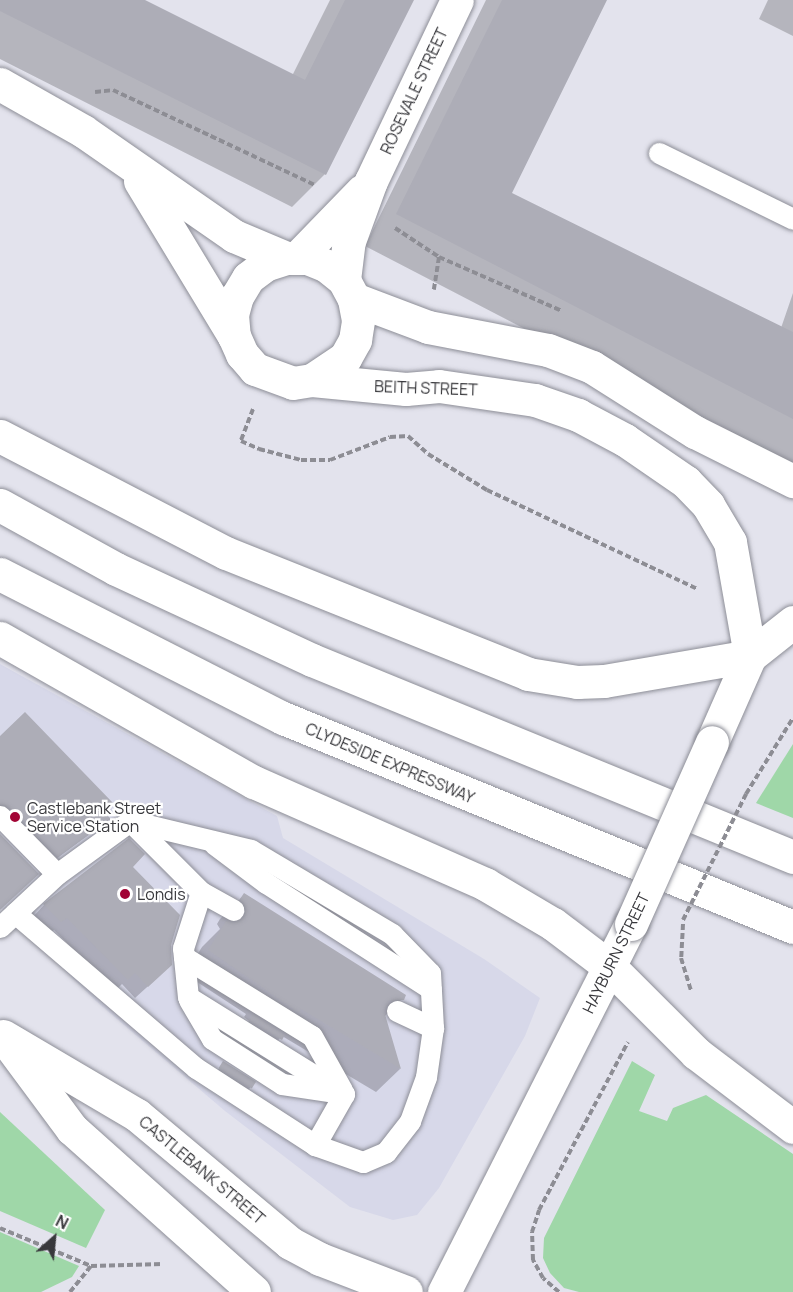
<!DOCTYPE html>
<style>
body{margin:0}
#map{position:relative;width:793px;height:1292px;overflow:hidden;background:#e3e3ed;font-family:Manrope,sans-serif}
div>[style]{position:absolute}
.built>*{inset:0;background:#d7d8e9}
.green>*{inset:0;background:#9fd7a8}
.shadow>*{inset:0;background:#0003;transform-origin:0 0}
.building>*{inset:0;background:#adadb7;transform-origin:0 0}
.path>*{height:4px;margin-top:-2px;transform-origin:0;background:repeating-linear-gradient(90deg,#8d8d94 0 6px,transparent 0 9px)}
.roads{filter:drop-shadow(0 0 2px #8d8e97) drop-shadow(0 0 2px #8d8e97)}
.service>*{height:21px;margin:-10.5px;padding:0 10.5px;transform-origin:10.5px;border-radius:10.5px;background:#fff}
.minor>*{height:33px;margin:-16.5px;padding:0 16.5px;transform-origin:16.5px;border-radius:16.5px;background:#fff}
.tertiary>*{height:33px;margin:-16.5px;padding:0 16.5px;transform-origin:16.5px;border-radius:16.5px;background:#fff}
.secondary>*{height:33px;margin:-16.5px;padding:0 16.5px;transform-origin:16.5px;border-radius:16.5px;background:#fff}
.primary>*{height:33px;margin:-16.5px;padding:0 16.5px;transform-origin:16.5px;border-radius:16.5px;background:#fff}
.path-bridge>*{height:4px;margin-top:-2px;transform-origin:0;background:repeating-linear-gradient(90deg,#8d8d94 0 6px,transparent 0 9px)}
.bridges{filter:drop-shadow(0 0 2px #8d8e97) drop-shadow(0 0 2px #8d8e97)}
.secondary-bridge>*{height:33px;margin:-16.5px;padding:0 16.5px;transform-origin:16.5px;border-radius:16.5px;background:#fff}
.dots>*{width:16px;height:16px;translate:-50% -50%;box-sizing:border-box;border:3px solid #fff;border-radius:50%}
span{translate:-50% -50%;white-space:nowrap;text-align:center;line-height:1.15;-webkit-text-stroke:4.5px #fff;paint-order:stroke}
.street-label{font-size:16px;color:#38383c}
.poi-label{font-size:16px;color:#38383c}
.left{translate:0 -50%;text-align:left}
.north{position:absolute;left:24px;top:1208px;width:60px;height:60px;-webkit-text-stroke:4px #fff;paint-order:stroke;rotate:27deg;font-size:16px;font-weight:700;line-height:24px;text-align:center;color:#38383c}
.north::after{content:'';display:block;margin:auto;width:21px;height:27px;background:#38383c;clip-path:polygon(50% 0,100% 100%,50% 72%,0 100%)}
</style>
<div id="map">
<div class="built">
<i style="clip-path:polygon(0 664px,277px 816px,283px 838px,484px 959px,540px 998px,525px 1036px,439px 1188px,417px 1215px,393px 1220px,350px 1207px,225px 1111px,97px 1002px,0 907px)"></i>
</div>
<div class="green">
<i style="clip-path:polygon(793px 744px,793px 818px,756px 803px)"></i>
<i style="clip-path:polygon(632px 1061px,655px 1075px,639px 1111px,667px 1121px,673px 1108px,706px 1095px,793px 1154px,793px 1292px,579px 1292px,564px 1288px,550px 1273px,543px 1258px,544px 1238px)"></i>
<i style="clip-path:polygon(0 1112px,105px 1210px,86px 1248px,0 1211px)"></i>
<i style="clip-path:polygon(0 1232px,79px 1266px,72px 1277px,41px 1292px,0 1292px)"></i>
</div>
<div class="shadow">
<i style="clip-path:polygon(0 0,142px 0,292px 76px,330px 0,412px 0,325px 174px,292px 207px,0 59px)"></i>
<i style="clip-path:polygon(486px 0,605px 0,510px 193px,781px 328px,793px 293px,793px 468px,365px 246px)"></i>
<i style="clip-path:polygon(768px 0,793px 0,793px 36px,759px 19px)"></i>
<i style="clip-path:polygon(0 738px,109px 819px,47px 866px,0 818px)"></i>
<i style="clip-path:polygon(130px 867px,169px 944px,157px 978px,135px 998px,122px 984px,115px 991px,54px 930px,48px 934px,32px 918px,44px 905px)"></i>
<i style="clip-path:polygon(244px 895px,402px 999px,384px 1017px,400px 1069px,376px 1092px,282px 1036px,270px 1049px,243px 1027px,249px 1021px,244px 1017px,246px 1014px,185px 974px,202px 947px,220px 929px,217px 924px,220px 919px)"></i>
<i style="left:224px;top:1063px;width:36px;height:15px;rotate:42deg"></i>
</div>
<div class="building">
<i style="clip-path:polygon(0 0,145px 0,305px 80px,345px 0,414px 0,326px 175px,0 11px)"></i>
<i style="clip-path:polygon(502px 0,607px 0,512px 193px,793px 332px,793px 419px,396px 214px)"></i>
<i style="clip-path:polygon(25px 712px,113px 803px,104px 812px,111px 819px,58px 857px,9px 807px,0 804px,0 736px)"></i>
<i style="clip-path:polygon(0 834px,39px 874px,0 910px)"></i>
<i style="clip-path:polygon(129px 838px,145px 854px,133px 867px,180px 915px,171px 945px,172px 965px,148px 987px,135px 973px,128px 980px,67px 918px,61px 922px,43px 904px)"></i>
<i style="clip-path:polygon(244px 893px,406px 995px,404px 1000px,389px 1001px,384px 1011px,401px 1069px,301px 1009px,299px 1013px,208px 950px,226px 921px,234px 923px,244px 917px,246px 909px,240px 899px)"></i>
<i style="clip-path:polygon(253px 1014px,285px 1035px,282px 1040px,249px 1020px)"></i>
<i style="left:223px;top:1061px;width:39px;height:8px;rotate:32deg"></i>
</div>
<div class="path">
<i style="left:95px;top:92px;width:18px;rotate:-6deg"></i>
<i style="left:113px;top:90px;width:223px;rotate:25.2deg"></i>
<i style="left:395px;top:228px;width:53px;rotate:33.4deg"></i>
<i style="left:439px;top:257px;width:33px;rotate:99deg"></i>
<i style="left:439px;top:257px;width:134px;rotate:23.7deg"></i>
<i style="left:253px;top:409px;width:34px;rotate:111deg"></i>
<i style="left:241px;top:441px;width:20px;rotate:24deg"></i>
<i style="left:259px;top:449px;width:43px;rotate:14.7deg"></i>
<i style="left:301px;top:460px;width:29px"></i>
<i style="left:330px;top:460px;width:64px;rotate:-21deg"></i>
<i style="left:390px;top:437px;width:18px;rotate:-3deg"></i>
<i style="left:408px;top:436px;width:27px;rotate:42deg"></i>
<i style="left:428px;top:454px;width:69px;rotate:31.4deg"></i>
<i style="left:487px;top:490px;width:232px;rotate:25.2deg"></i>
<i style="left:746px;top:794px;width:89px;rotate:-58.3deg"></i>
<i style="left:683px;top:924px;width:34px;rotate:93deg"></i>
<i style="left:681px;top:958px;width:34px;rotate:73deg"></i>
<i style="left:0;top:1228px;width:99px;rotate:22.7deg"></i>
<i style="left:91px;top:1266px;width:72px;rotate:-1.6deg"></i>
<i style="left:70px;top:1292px;width:33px;rotate:-51deg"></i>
<i style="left:559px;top:1292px;width:21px;rotate:-139deg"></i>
<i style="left:543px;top:1278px;width:21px;rotate:-119deg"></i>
<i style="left:533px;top:1260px;width:28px;rotate:-92deg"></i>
<i style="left:532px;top:1232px;width:23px;rotate:-72deg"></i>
<i style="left:539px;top:1210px;width:190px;rotate:-62.1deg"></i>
</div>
<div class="roads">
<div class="service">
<i style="left:659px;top:153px;width:149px;rotate:26.2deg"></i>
<i style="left:0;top:816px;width:81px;rotate:45.5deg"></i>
<i style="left:57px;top:874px;width:78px;rotate:137.1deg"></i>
<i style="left:130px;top:821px;width:100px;rotate:45deg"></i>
<i style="left:201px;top:892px;width:59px;rotate:107.8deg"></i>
<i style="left:183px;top:948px;width:49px;rotate:84.2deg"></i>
<i style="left:188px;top:997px;width:184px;rotate:31.9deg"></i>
<i style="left:344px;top:1094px;width:59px;rotate:119.6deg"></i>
<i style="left:214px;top:844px;width:65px;rotate:36.9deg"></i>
<i style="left:266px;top:883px;width:196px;rotate:32.7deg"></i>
<i style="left:201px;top:892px;width:37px;rotate:29deg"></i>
<i style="left:15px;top:913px;width:238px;rotate:40.6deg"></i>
<i style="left:196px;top:1068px;width:142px;rotate:32.9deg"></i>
<i style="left:315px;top:1145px;width:51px;rotate:19.5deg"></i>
<i style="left:363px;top:1162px;width:25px;rotate:-23deg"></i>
<i style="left:386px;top:1152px;width:39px;rotate:-52deg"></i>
<i style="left:410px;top:1121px;width:47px;rotate:-70deg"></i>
<i style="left:426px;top:1077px;width:49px;rotate:-81.9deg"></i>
<i style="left:433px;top:1028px;width:55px;rotate:-93.1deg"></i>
<i style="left:430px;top:973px;width:54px;rotate:-134.3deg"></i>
<i style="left:392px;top:934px;width:164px;rotate:-149.2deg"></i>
<i style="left:251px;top:850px;width:124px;rotate:-166.5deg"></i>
<i style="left:130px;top:821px;width:90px;rotate:144deg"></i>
<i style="left:184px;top:957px;width:150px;rotate:31.7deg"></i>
<i style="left:312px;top:1036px;width:62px;rotate:60.9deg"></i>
<i style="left:189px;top:1000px;width:45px;rotate:59.5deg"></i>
<i style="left:212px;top:1039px;width:83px;rotate:32.7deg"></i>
<i style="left:282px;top:1084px;width:54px;rotate:8.6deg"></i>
<i style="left:397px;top:1011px;width:40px;rotate:25deg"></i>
</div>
<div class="minor">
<i style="left:0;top:84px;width:95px;rotate:29.5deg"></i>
<i style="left:83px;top:131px;width:184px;rotate:34.8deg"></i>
<i style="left:234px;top:236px;width:56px;rotate:22.9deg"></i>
<i style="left:140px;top:181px;width:181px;rotate:58.8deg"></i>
</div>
<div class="tertiary">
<i style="left:297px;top:258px;width:93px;rotate:-45.9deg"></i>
<i style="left:344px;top:280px;width:39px;rotate:-83deg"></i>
<i style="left:349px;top:241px;width:64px;rotate:-69.9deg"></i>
<i style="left:371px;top:181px;width:200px;rotate:-64.6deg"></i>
<i style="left:354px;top:299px;width:79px;rotate:20.7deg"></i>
<i style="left:428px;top:327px;width:122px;rotate:10.9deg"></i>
<i style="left:548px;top:350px;width:47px;rotate:21.1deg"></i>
<i style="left:592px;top:367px;width:122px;rotate:32.3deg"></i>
<i style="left:695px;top:432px;width:110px;rotate:26.6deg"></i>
<i style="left:312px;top:380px;width:40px;rotate:-34deg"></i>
<i style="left:345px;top:358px;width:21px;rotate:-61deg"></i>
<i style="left:355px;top:340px;width:20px;rotate:-81deg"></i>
<i style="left:358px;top:320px;width:21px;rotate:-101deg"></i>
<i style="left:354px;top:299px;width:21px;rotate:-118deg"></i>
<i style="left:344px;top:280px;width:22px;rotate:-141deg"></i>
<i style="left:327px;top:266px;width:22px;rotate:-158deg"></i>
<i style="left:307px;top:258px;width:21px;rotate:180deg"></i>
<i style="left:286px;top:258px;width:22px;rotate:162deg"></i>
<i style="left:265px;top:265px;width:21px;rotate:143deg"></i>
<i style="left:248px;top:278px;width:21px;rotate:121deg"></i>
<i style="left:237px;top:296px;width:20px;rotate:105deg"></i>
<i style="left:232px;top:315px;width:21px;rotate:85deg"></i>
<i style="left:234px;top:336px;width:20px;rotate:66deg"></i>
<i style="left:242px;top:354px;width:20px;rotate:49deg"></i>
<i style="left:255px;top:369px;width:40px;rotate:20.2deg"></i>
<i style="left:293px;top:383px;width:19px;rotate:-9deg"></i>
<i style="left:312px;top:380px;width:94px;rotate:5.5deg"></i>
<i style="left:406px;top:389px;width:33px;rotate:-5deg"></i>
<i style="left:439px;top:386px;width:97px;rotate:8.3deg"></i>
<i style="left:535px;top:400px;width:46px;rotate:19.2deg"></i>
<i style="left:578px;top:415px;width:53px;rotate:28deg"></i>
<i style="left:625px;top:440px;width:74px;rotate:34.5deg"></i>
<i style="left:686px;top:482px;width:32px;rotate:46deg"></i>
<i style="left:708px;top:505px;width:43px;rotate:59.3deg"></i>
<i style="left:730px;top:542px;width:116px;rotate:80deg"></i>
<i style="left:3px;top:1036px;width:156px;rotate:30.5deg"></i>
<i style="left:137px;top:1115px;width:199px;rotate:39.9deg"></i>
<i style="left:290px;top:1243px;width:34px;rotate:28deg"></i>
<i style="left:320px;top:1259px;width:92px;rotate:21deg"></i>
<i style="left:11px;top:1047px;width:102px;rotate:53.4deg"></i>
<i style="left:72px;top:1129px;width:244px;rotate:41.8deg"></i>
</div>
<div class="secondary">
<i style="left:712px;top:742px;width:94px;rotate:-66.2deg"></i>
<i style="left:750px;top:656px;width:55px;rotate:-38.3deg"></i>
<i style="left:611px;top:968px;width:120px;rotate:45deg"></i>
<i style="left:696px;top:1053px;width:122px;rotate:37.3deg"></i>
<i style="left:444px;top:1292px;width:413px;rotate:-63.1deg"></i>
</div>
<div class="primary">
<i style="left:0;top:436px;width:254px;rotate:27.4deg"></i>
<i style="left:226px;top:553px;width:325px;rotate:21.8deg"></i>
<i style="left:528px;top:674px;width:50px;rotate:9.3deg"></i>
<i style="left:577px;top:682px;width:27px;rotate:-2deg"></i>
<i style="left:604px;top:681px;width:148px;rotate:-9.7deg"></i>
<i style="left:0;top:505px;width:132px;rotate:28.9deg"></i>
<i style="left:116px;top:569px;width:216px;rotate:24.9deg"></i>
<i style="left:312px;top:660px;width:520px;rotate:22.27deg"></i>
<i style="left:0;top:574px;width:318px;rotate:27deg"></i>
<i style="left:283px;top:718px;width:551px;rotate:22.28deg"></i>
<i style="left:0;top:638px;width:292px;rotate:29.6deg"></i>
<i style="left:254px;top:782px;width:253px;rotate:23.8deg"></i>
<i style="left:485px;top:884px;width:79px;rotate:30.5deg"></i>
<i style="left:553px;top:924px;width:73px;rotate:37.2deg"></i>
</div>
</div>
<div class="path-bridge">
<i style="left:683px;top:920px;width:141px;rotate:-63.4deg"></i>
</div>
<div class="bridges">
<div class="secondary-bridge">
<i style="left:631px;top:924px;width:199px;rotate:-66deg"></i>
</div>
</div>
<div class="dots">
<i style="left:15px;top:817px;background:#a20435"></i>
<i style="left:125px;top:894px;background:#a20435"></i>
</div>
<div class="street-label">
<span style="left:414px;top:91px;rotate:-65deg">ROSEVALE STREET</span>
<span style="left:426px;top:388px;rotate:2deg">BEITH STREET</span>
<span style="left:390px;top:763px;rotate:23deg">CLYDESIDE EXPRESSWAY</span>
<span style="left:616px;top:953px;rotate:-64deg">HAYBURN STREET</span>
<span style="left:202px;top:1170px;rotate:40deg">CASTLEBANK STREET</span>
</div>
<div class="poi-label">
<span class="left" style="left:27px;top:817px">Castlebank Street<br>Service Station</span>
<span class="left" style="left:137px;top:894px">Londis</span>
</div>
<div class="north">N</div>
</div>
